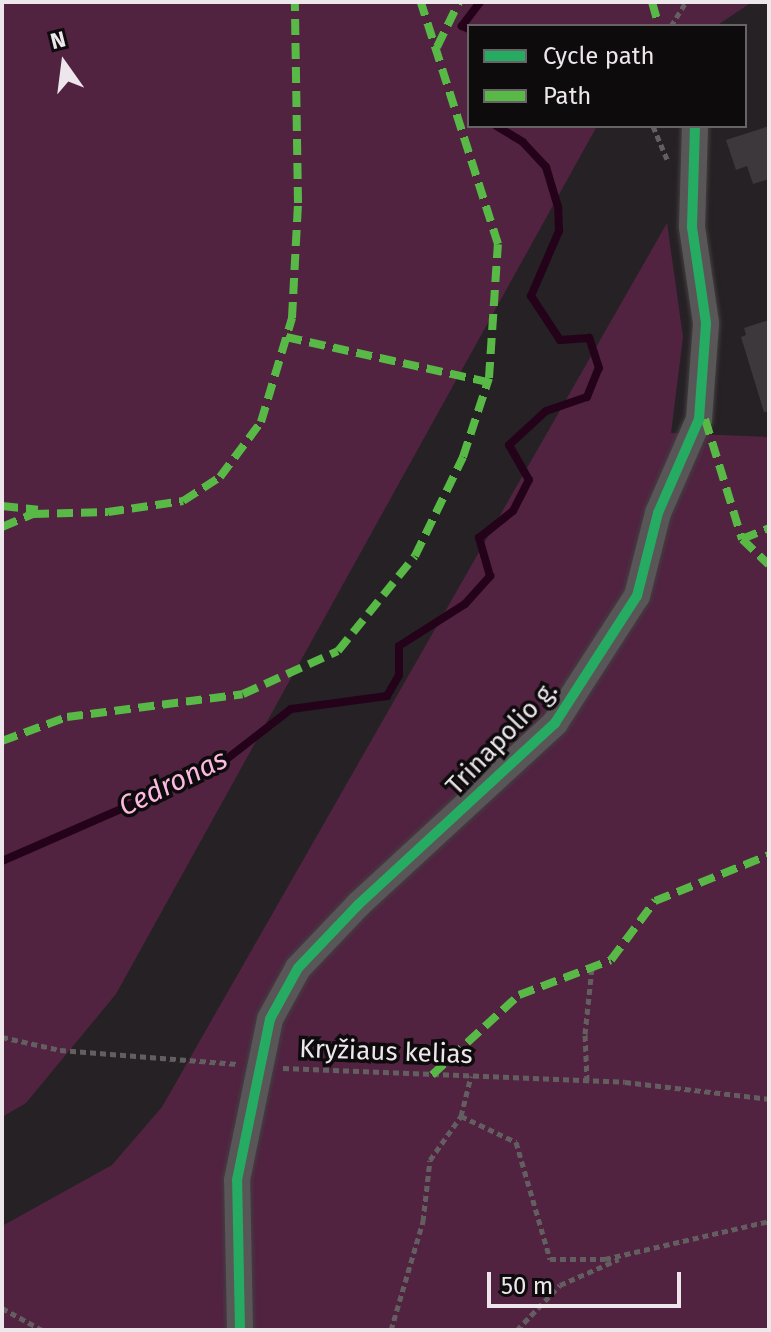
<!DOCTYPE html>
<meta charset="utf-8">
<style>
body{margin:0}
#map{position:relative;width:771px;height:1332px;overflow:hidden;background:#262124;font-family:"Fira Sans",sans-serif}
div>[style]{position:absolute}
.green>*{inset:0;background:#512341}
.stream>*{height:8px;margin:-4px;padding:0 4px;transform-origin:4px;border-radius:4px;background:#24031a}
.building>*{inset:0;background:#3d383b}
.path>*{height:5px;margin-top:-2.5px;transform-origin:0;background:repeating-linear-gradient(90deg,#635f61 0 6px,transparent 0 10px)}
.roads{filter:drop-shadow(0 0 2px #433f41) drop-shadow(0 0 2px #433f41)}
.minor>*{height:26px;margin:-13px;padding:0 13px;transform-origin:13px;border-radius:13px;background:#595658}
.quiet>*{height:8px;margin-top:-4px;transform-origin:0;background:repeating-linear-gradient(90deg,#58b947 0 16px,transparent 0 24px)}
.cycleway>*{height:10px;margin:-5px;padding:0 5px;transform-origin:5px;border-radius:5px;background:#26ab63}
span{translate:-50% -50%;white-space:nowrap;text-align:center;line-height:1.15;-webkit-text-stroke:7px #0e0b0d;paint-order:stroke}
.street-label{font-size:26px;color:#ede7eb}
.water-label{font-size:28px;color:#fdb8e1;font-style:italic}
.frame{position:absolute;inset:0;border:4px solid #ede7eb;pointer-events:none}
.legend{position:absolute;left:467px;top:24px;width:280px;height:104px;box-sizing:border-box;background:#0e0b0d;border:2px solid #676366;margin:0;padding:10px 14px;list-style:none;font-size:24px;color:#ede7eb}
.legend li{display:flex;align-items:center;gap:16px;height:40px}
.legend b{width:40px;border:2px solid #676366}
.north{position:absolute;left:24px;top:24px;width:80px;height:80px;-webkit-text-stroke:6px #0e0b0d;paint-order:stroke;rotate:346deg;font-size:22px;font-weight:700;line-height:32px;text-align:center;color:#ede7eb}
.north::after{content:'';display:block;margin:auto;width:28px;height:36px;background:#ede7eb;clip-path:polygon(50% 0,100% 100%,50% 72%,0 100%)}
.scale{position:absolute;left:487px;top:1272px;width:194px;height:36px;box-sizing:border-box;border:4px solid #ede7eb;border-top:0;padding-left:10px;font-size:24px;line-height:28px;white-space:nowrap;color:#ede7eb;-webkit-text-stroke:6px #0e0b0d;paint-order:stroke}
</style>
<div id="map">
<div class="green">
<i style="clip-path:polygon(2px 2px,752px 2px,716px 26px,469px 26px,469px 126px,597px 126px,116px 994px,26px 1103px,2px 1117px)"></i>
<i style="clip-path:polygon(667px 223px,683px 337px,671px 433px,769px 437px,769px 1330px,2px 1330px,2px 1226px,112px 1165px,162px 1107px)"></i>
</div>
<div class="stream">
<i style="left:469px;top:29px;width:8px;rotate:-157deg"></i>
<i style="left:462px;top:26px;width:30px;rotate:-53deg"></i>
<i style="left:2px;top:861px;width:232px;rotate:-23.6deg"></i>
<i style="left:215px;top:768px;width:96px;rotate:-37.8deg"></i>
<i style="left:291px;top:709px;width:97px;rotate:-7.7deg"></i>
<i style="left:387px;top:696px;width:24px;rotate:-60deg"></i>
<i style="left:399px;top:675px;width:29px;rotate:-90deg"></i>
<i style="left:399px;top:646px;width:78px;rotate:-32.5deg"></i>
<i style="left:465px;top:604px;width:38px;rotate:-48deg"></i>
<i style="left:490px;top:576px;width:40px;rotate:-106deg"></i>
<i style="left:479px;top:538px;width:43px;rotate:-38.5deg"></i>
<i style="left:513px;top:511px;width:35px;rotate:-63deg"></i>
<i style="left:529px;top:480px;width:40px;rotate:-119.7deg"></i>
<i style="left:509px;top:445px;width:50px;rotate:-42.6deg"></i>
<i style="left:546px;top:411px;width:43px;rotate:-18.9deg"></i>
<i style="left:587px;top:397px;width:31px;rotate:-68deg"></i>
<i style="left:599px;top:368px;width:32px;rotate:-108deg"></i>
<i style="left:589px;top:338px;width:29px;rotate:176deg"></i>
<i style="left:560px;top:340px;width:53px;rotate:-123.4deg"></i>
<i style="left:531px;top:296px;width:71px;rotate:-66.7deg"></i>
<i style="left:559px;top:231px;width:24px;rotate:-92deg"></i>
<i style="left:558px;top:207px;width:42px;rotate:-106.7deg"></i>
<i style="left:546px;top:167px;width:34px;rotate:-133deg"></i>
<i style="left:523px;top:142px;width:31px;rotate:-149deg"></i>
</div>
<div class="building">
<i style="clip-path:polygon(769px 126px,769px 179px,753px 184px,747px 166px,736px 170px,726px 140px)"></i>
<i style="clip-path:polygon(769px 320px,769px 412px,764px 412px,741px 337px,746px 335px,744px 328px)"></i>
</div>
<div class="path">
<i style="left:671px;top:26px;width:28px;rotate:-58deg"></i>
<i style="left:653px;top:126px;width:39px;rotate:67deg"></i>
<i style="left:2px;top:1037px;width:59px;rotate:12.6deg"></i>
<i style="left:60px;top:1050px;width:178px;rotate:4.5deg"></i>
<i style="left:283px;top:1068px;width:342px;rotate:2.3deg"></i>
<i style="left:625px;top:1082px;width:145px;rotate:6.7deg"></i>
<i style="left:587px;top:1081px;width:47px;rotate:-92.4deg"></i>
<i style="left:585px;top:1034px;width:67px;rotate:-84deg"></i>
<i style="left:461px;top:1116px;width:61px;rotate:25.3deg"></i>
<i style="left:516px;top:1142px;width:122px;rotate:73.8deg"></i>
<i style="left:550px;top:1259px;width:55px"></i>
<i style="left:605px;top:1259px;width:168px;rotate:-13deg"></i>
<i style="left:2px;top:1308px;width:46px;rotate:28.8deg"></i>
<i style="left:391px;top:1330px;width:114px;rotate:-73.6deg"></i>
<i style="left:423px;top:1221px;width:61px;rotate:-83.5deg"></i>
<i style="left:430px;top:1160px;width:54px;rotate:-54.8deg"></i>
<i style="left:461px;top:1116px;width:41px;rotate:-76deg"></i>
<i style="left:517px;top:1330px;width:62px;rotate:-46.3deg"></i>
<i style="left:560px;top:1285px;width:64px;rotate:-23.8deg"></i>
</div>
<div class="roads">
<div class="minor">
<i style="left:240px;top:1330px;width:150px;rotate:-91.1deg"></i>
<i style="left:237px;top:1180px;width:164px;rotate:-78.4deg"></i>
<i style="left:270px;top:1019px;width:58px;rotate:-61.2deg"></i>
<i style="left:298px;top:968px;width:88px;rotate:-46.4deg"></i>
<i style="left:359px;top:904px;width:267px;rotate:-42.7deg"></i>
<i style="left:555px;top:723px;width:151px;rotate:-57.2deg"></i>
<i style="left:637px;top:596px;width:86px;rotate:-75.8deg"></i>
<i style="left:658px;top:513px;width:103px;rotate:-66.4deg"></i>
<i style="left:699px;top:419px;width:96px;rotate:-85.8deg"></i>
<i style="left:706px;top:323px;width:97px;rotate:-98.3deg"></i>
<i style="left:692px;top:227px;width:101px;rotate:-88.3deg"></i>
</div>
</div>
<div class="quiet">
<i style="left:652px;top:2px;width:25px;rotate:74deg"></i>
<i style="left:437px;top:47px;width:50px;rotate:-63.9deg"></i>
<i style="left:286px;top:337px;width:206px;rotate:12.6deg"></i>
<i style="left:705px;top:419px;width:126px;rotate:72.9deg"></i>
<i style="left:742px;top:539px;width:37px;rotate:44deg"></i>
<i style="left:2px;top:506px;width:36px;rotate:6deg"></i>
<i style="left:2px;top:527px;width:34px;rotate:-23deg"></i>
<i style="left:33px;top:514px;width:75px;rotate:-1.5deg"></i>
<i style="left:108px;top:512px;width:76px;rotate:-8.3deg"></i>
<i style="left:183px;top:501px;width:44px;rotate:-33deg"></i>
<i style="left:220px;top:477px;width:69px;rotate:-53.3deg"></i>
<i style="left:261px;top:422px;width:109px;rotate:-73.4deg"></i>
<i style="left:292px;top:318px;width:115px;rotate:-87deg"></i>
<i style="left:298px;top:203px;width:201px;rotate:-90.9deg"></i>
<i style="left:742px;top:539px;width:29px;rotate:-22deg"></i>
<i style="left:2px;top:741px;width:69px;rotate:-20.3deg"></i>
<i style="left:67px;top:717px;width:177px;rotate:-7.4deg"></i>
<i style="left:243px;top:694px;width:104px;rotate:-24.4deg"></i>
<i style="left:338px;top:651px;width:122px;rotate:-51deg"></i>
<i style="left:415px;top:556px;width:110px;rotate:-64.1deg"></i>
<i style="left:463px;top:457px;width:83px;rotate:-71.8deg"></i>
<i style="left:489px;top:378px;width:134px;rotate:-86.2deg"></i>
<i style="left:498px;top:244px;width:254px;rotate:-107.7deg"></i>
<i style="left:432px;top:1075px;width:118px;rotate:-42.6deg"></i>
<i style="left:519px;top:995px;width:98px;rotate:-20.8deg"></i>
<i style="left:611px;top:960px;width:74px;rotate:-53.3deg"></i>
<i style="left:655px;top:901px;width:123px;rotate:-22deg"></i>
</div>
<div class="cycleway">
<i style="left:240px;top:1330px;width:150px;rotate:-91.1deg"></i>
<i style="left:237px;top:1180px;width:164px;rotate:-78.4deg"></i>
<i style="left:270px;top:1019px;width:58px;rotate:-61.2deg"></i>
<i style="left:298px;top:968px;width:88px;rotate:-46.4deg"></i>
<i style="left:359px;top:904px;width:267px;rotate:-42.7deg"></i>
<i style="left:555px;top:723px;width:151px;rotate:-57.2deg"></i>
<i style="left:637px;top:596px;width:86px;rotate:-75.8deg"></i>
<i style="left:658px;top:513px;width:103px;rotate:-66.4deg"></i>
<i style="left:699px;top:419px;width:96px;rotate:-85.8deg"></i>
<i style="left:706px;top:323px;width:97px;rotate:-98.3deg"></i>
<i style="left:692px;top:227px;width:101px;rotate:-88.3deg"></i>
</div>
<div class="street-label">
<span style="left:502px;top:738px;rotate:-46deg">Trinapolio g.</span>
<span style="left:386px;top:1052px;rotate:2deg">Kryžiaus kelias</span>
</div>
<div class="water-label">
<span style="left:173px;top:783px;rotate:-26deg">Cedronas</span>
</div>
<div class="frame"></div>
<ul class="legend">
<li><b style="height:10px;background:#26ab63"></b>Cycle path</li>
<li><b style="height:10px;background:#58b947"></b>Path</li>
</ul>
<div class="north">N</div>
<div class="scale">50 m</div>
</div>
